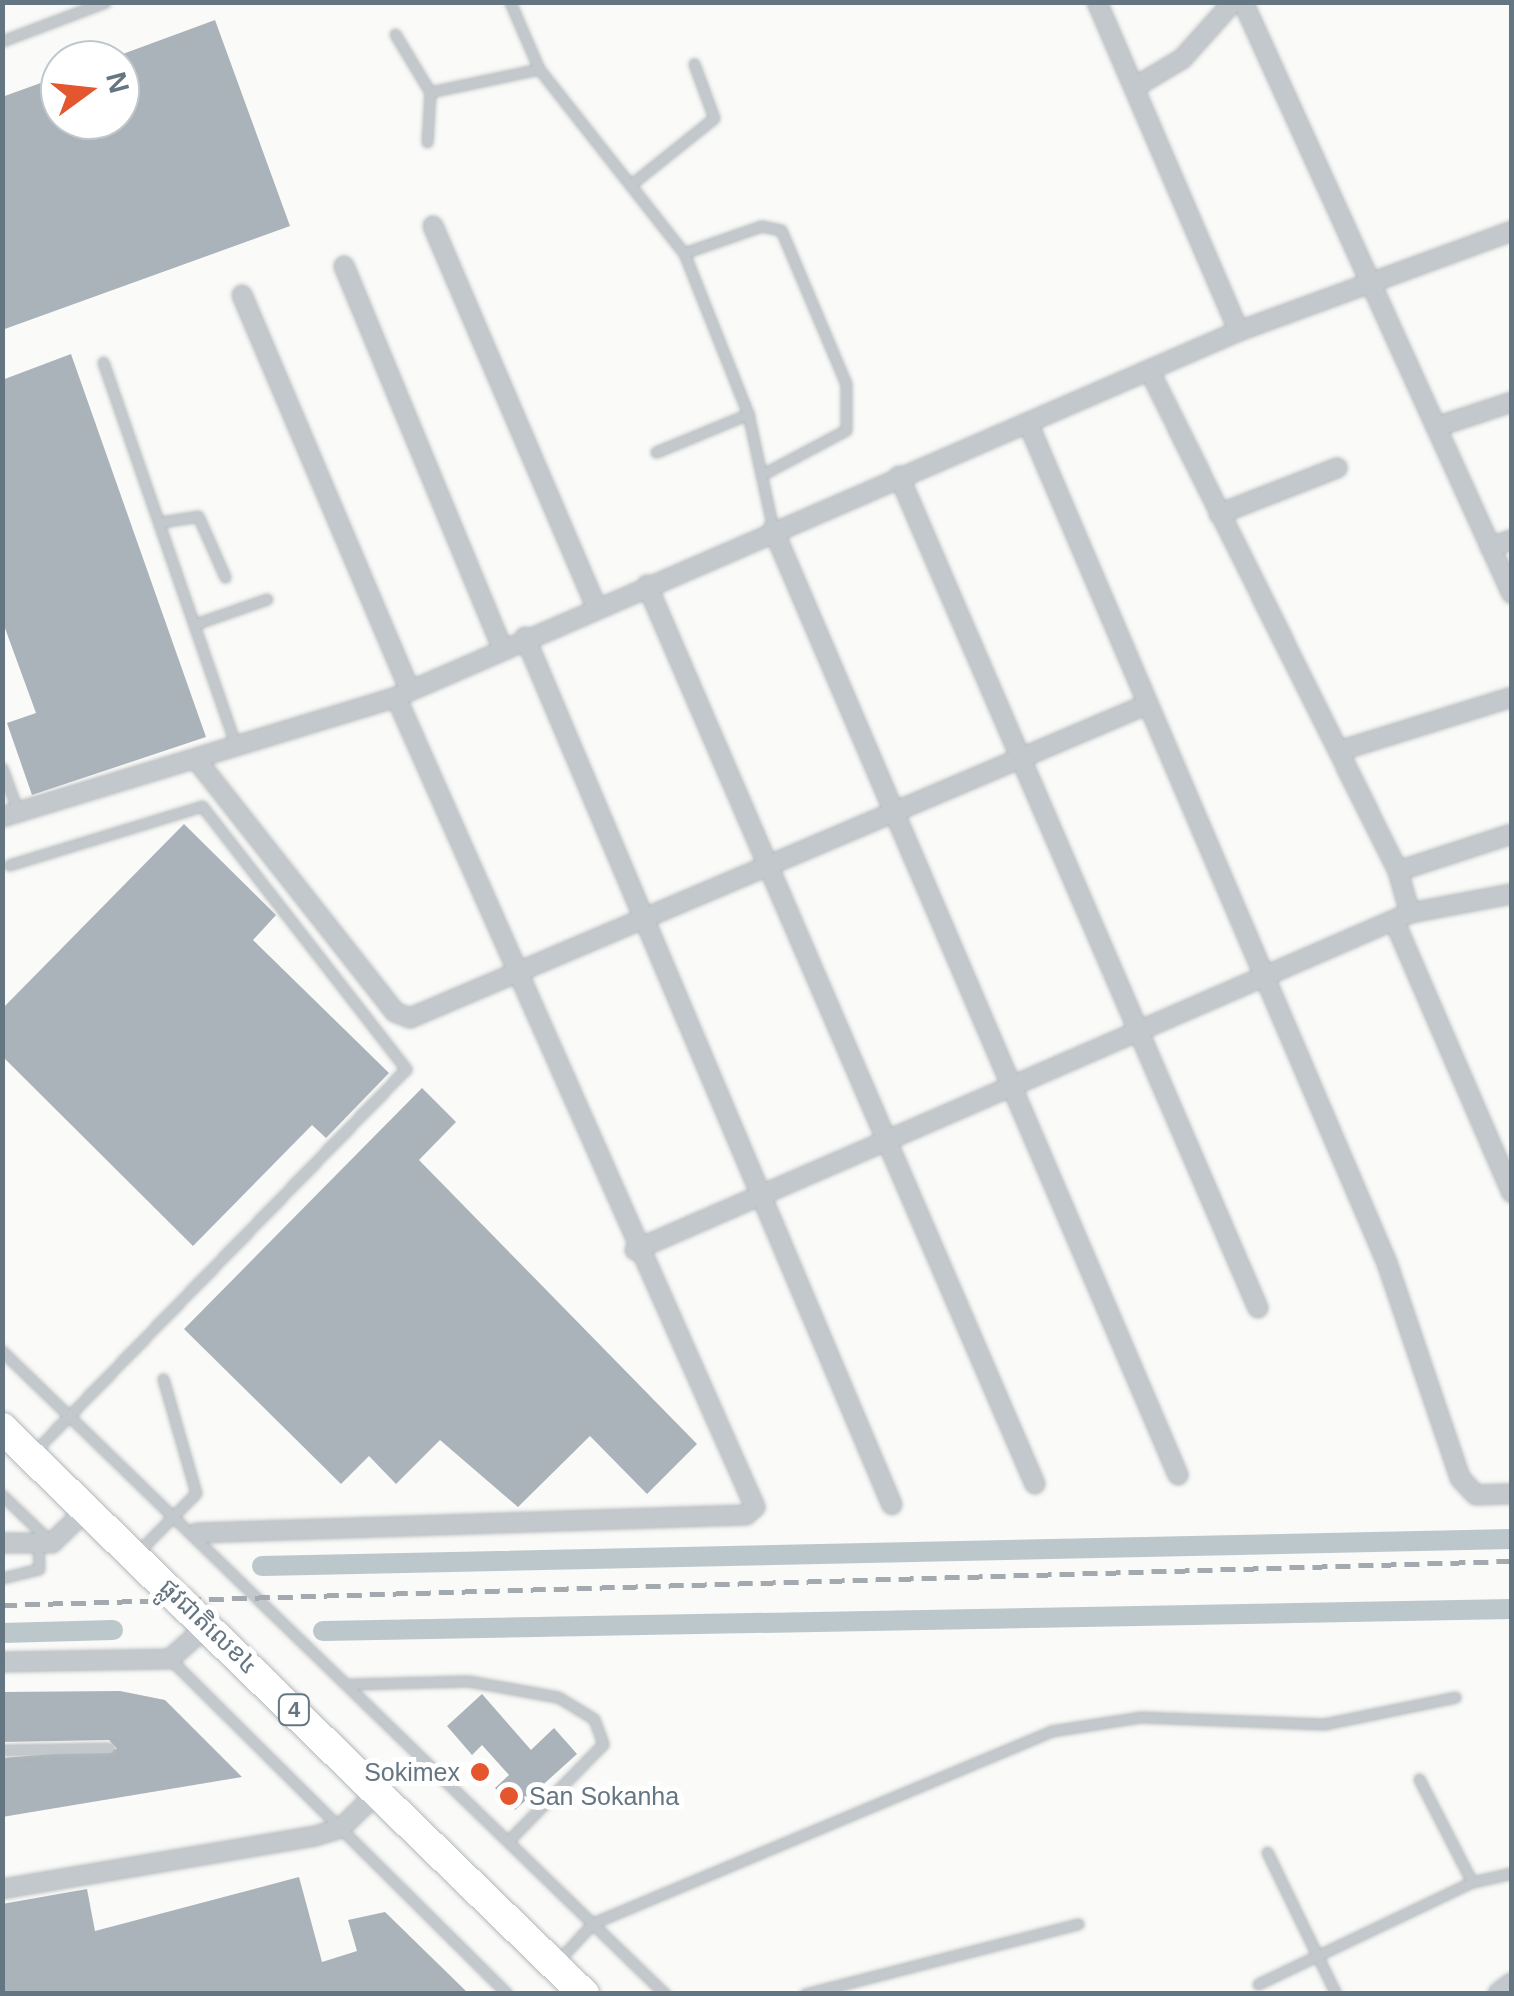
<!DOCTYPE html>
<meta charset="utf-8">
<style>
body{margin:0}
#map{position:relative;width:1514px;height:1996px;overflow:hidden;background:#fafaf8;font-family:Arial,"Noto Sans Khmer",sans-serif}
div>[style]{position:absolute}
.canal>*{height:20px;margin:-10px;padding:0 10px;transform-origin:10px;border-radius:10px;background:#bbc7cb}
.building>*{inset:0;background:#aab3b9}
.roads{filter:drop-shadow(0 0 2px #b4b9bd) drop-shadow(0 0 2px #b4b9bd)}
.service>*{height:9px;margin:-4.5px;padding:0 4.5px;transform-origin:4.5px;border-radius:4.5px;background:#c3c8cc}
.minor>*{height:18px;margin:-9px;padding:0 9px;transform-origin:9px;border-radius:9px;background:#c3c8cc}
.tertiary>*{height:22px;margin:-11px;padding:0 11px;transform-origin:11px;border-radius:11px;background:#c3c8cc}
.trunk>*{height:30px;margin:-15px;padding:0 15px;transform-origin:15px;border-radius:15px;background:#fff}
.rail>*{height:5px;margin-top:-2.5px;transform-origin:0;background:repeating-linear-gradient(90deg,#a2aab0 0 15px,transparent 0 23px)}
.dots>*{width:28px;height:28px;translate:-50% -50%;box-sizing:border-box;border:5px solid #fff;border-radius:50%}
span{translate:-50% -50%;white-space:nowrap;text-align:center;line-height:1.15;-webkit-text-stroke:10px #fff;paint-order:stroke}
.shield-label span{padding:2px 8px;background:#fff;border:2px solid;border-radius:8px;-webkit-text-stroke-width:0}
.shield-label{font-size:22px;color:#657683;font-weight:700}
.street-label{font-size:25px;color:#657683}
.poi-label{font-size:25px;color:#657683}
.right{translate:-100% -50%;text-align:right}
.left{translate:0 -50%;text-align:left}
.frame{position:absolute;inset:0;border:5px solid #657683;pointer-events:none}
.north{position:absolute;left:40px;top:40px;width:100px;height:100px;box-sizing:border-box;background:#fff;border:2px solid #c1c8cd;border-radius:50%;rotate:75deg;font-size:28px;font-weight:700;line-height:40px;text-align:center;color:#657683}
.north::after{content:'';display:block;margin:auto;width:35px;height:45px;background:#e4572e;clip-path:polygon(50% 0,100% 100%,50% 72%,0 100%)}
</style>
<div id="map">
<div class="canal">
<i style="left:262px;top:1566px;width:1250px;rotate:-1.24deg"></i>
<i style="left:323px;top:1631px;width:1189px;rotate:-1.06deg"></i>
<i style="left:2px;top:1633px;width:111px;rotate:-1.5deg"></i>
</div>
<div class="building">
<i style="clip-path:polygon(215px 20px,290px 226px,2px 330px,2px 97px,60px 76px,60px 120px,120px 120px,120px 55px)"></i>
<i style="clip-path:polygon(71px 354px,206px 737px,32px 795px,7px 723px,36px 713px,2px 620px,2px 380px)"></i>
<i style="clip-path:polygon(184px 824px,276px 915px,253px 940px,389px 1073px,326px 1138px,312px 1125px,193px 1246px,2px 1056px,2px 1009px)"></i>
<i style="clip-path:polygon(422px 1088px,456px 1122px,419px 1160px,697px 1444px,647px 1494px,590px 1436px,518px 1507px,440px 1440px,396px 1484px,369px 1456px,341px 1484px,184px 1329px)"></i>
<i style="clip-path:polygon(120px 1691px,165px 1700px,242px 1777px,2px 1817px,2px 1758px,117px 1749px,109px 1740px,2px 1742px,2px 1692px)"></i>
<i style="clip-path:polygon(482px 1694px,531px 1750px,554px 1728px,577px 1754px,515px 1810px,495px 1788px,509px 1775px,482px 1745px,472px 1755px,447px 1726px)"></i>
<i style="clip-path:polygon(299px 1877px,322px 1962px,357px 1951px,348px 1920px,385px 1912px,469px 1994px,2px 1994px,2px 1904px,87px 1889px,95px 1931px)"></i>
</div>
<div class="roads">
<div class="service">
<i style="left:510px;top:2px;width:73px;rotate:66.6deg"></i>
<i style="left:539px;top:69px;width:234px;rotate:51.8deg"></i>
<i style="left:684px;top:253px;width:173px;rotate:68.3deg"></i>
<i style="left:748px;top:414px;width:118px;rotate:77.7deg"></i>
<i style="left:395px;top:34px;width:68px;rotate:58.9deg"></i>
<i style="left:430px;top:92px;width:50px;rotate:93.4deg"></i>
<i style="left:2px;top:41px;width:110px;rotate:-20.7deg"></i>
<i style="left:430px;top:92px;width:111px;rotate:-11.9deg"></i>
<i style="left:634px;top:182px;width:102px;rotate:-38.7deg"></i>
<i style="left:714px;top:118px;width:58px;rotate:-110.3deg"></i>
<i style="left:684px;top:253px;width:82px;rotate:-19.3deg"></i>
<i style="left:761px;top:226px;width:20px;rotate:11deg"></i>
<i style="left:781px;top:230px;width:167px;rotate:67.1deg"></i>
<i style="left:846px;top:384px;width:46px;rotate:90deg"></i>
<i style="left:846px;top:430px;width:96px;rotate:152.1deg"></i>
<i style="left:103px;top:362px;width:407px;rotate:70.9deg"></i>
<i style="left:656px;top:452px;width:100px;rotate:-22.4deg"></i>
<i style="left:161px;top:522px;width:37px;rotate:-9deg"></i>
<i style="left:198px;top:516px;width:67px;rotate:66.1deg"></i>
<i style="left:198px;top:623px;width:73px;rotate:-19.2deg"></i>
<i style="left:2px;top:768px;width:47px;rotate:70deg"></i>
<i style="left:9px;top:865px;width:202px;rotate:-17deg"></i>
<i style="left:202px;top:806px;width:333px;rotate:52.2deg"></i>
<i style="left:406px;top:1069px;width:535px;rotate:134.17deg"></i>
<i style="left:2px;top:1351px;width:924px;rotate:44.12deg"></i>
<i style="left:2px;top:1495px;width:68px;rotate:43.8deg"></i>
<i style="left:138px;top:1552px;width:83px;rotate:-45.5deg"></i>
<i style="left:196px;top:1493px;width:119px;rotate:-106.1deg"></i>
<i style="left:2px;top:1578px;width:38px;rotate:-14deg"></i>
<i style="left:39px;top:1569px;width:26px;rotate:-92deg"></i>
<i style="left:170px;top:1659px;width:475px;rotate:44.8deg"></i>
<i style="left:351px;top:1684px;width:117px;rotate:-1.5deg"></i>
<i style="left:468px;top:1681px;width:91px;rotate:10.1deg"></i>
<i style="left:558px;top:1697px;width:42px;rotate:31.4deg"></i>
<i style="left:594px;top:1719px;width:27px;rotate:70deg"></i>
<i style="left:603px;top:1744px;width:134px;rotate:134.4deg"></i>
<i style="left:2px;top:1750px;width:107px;rotate:-1.1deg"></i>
<i style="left:1419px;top:1779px;width:116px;rotate:62.8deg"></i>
<i style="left:1267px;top:1852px;width:158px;rotate:64.1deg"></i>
<i style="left:556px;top:1963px;width:54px;rotate:-47.2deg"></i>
<i style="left:593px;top:1923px;width:497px;rotate:-22.7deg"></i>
<i style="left:1051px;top:1731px;width:90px;rotate:-8.9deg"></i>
<i style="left:1140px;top:1717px;width:184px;rotate:2.2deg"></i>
<i style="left:1324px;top:1724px;width:134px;rotate:-11.6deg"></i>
<i style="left:1258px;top:1984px;width:237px;rotate:-25.5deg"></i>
<i style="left:1472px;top:1882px;width:41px;rotate:-12.7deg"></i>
<i style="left:805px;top:1994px;width:282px;rotate:-14.4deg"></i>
</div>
<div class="minor">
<i style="left:1097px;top:2px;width:358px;rotate:66.7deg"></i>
<i style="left:1243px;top:2px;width:650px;rotate:65.56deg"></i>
<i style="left:1135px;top:87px;width:55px;rotate:-30.8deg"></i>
<i style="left:1182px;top:59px;width:76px;rotate:-48.2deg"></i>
<i style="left:433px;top:226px;width:413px;rotate:66.8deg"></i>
<i style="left:344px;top:266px;width:412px;rotate:67.5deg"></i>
<i style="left:242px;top:295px;width:430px;rotate:67deg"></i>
<i style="left:1149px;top:370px;width:559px;rotate:63.57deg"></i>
<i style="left:1398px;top:871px;width:44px;rotate:74.1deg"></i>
<i style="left:1028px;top:423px;width:913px;rotate:66.86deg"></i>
<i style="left:1387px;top:1263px;width:227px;rotate:71.2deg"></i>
<i style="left:1460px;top:1478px;width:23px;rotate:47deg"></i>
<i style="left:1476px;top:1495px;width:36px;rotate:-2deg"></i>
<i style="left:1436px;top:427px;width:80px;rotate:-18.2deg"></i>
<i style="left:899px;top:476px;width:906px;rotate:66.66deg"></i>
<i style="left:1219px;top:514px;width:127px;rotate:-21.3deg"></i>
<i style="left:773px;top:529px;width:1029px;rotate:66.82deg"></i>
<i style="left:1490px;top:547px;width:23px;rotate:-18deg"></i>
<i style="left:647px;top:585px;width:979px;rotate:66.66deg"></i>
<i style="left:525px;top:637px;width:942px;rotate:67.08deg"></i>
<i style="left:1339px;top:751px;width:181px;rotate:-17.3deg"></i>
<i style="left:199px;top:763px;width:317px;rotate:51.8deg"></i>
<i style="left:395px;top:1012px;width:16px;rotate:22deg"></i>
<i style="left:410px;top:1018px;width:802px;rotate:-23.05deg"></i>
<i style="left:2px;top:817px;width:412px;rotate:-16.9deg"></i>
<i style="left:396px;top:697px;width:919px;rotate:-23.47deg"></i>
<i style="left:1239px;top:331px;width:291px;rotate:-20.1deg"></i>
<i style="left:1398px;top:871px;width:120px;rotate:-18deg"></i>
<i style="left:1396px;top:925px;width:292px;rotate:66.6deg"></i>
<i style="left:635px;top:1250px;width:845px;rotate:-23.5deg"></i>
<i style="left:1410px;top:913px;width:104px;rotate:-10.6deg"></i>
<i style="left:197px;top:1533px;width:549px;rotate:-1.88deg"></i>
<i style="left:746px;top:1515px;width:12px;rotate:-42deg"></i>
<i style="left:755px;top:1507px;width:886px;rotate:-113.9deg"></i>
<i style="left:2px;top:1543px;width:50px"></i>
<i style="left:52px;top:1543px;width:50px;rotate:-44.2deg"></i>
<i style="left:2px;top:1662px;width:168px;rotate:-1deg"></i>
<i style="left:170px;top:1659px;width:51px;rotate:-41.8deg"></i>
<i style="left:2px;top:1889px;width:317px;rotate:-9.6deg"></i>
<i style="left:315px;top:1836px;width:27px;rotate:-17deg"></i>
<i style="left:341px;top:1828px;width:52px;rotate:-44.2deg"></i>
</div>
<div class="tertiary">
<i style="left:1500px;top:1994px;width:15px;rotate:-37deg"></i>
</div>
<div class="trunk">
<i style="left:2px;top:1428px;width:812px;rotate:44.2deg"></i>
</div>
</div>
<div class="rail">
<i style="left:2px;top:1605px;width:1511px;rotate:-1.67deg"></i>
</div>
<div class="dots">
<i style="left:480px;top:1772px;background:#e4572e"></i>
<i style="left:509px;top:1796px;background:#e4572e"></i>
</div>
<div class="shield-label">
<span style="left:294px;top:1710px">4</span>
</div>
<div class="street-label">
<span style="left:209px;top:1626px;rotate:44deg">ផ្លូវជាតិលេខ៤</span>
</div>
<div class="poi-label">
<span class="right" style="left:460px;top:1772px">Sokimex</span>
<span class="left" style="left:529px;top:1796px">San Sokanha</span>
</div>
<div class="frame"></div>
<div class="north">N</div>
</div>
